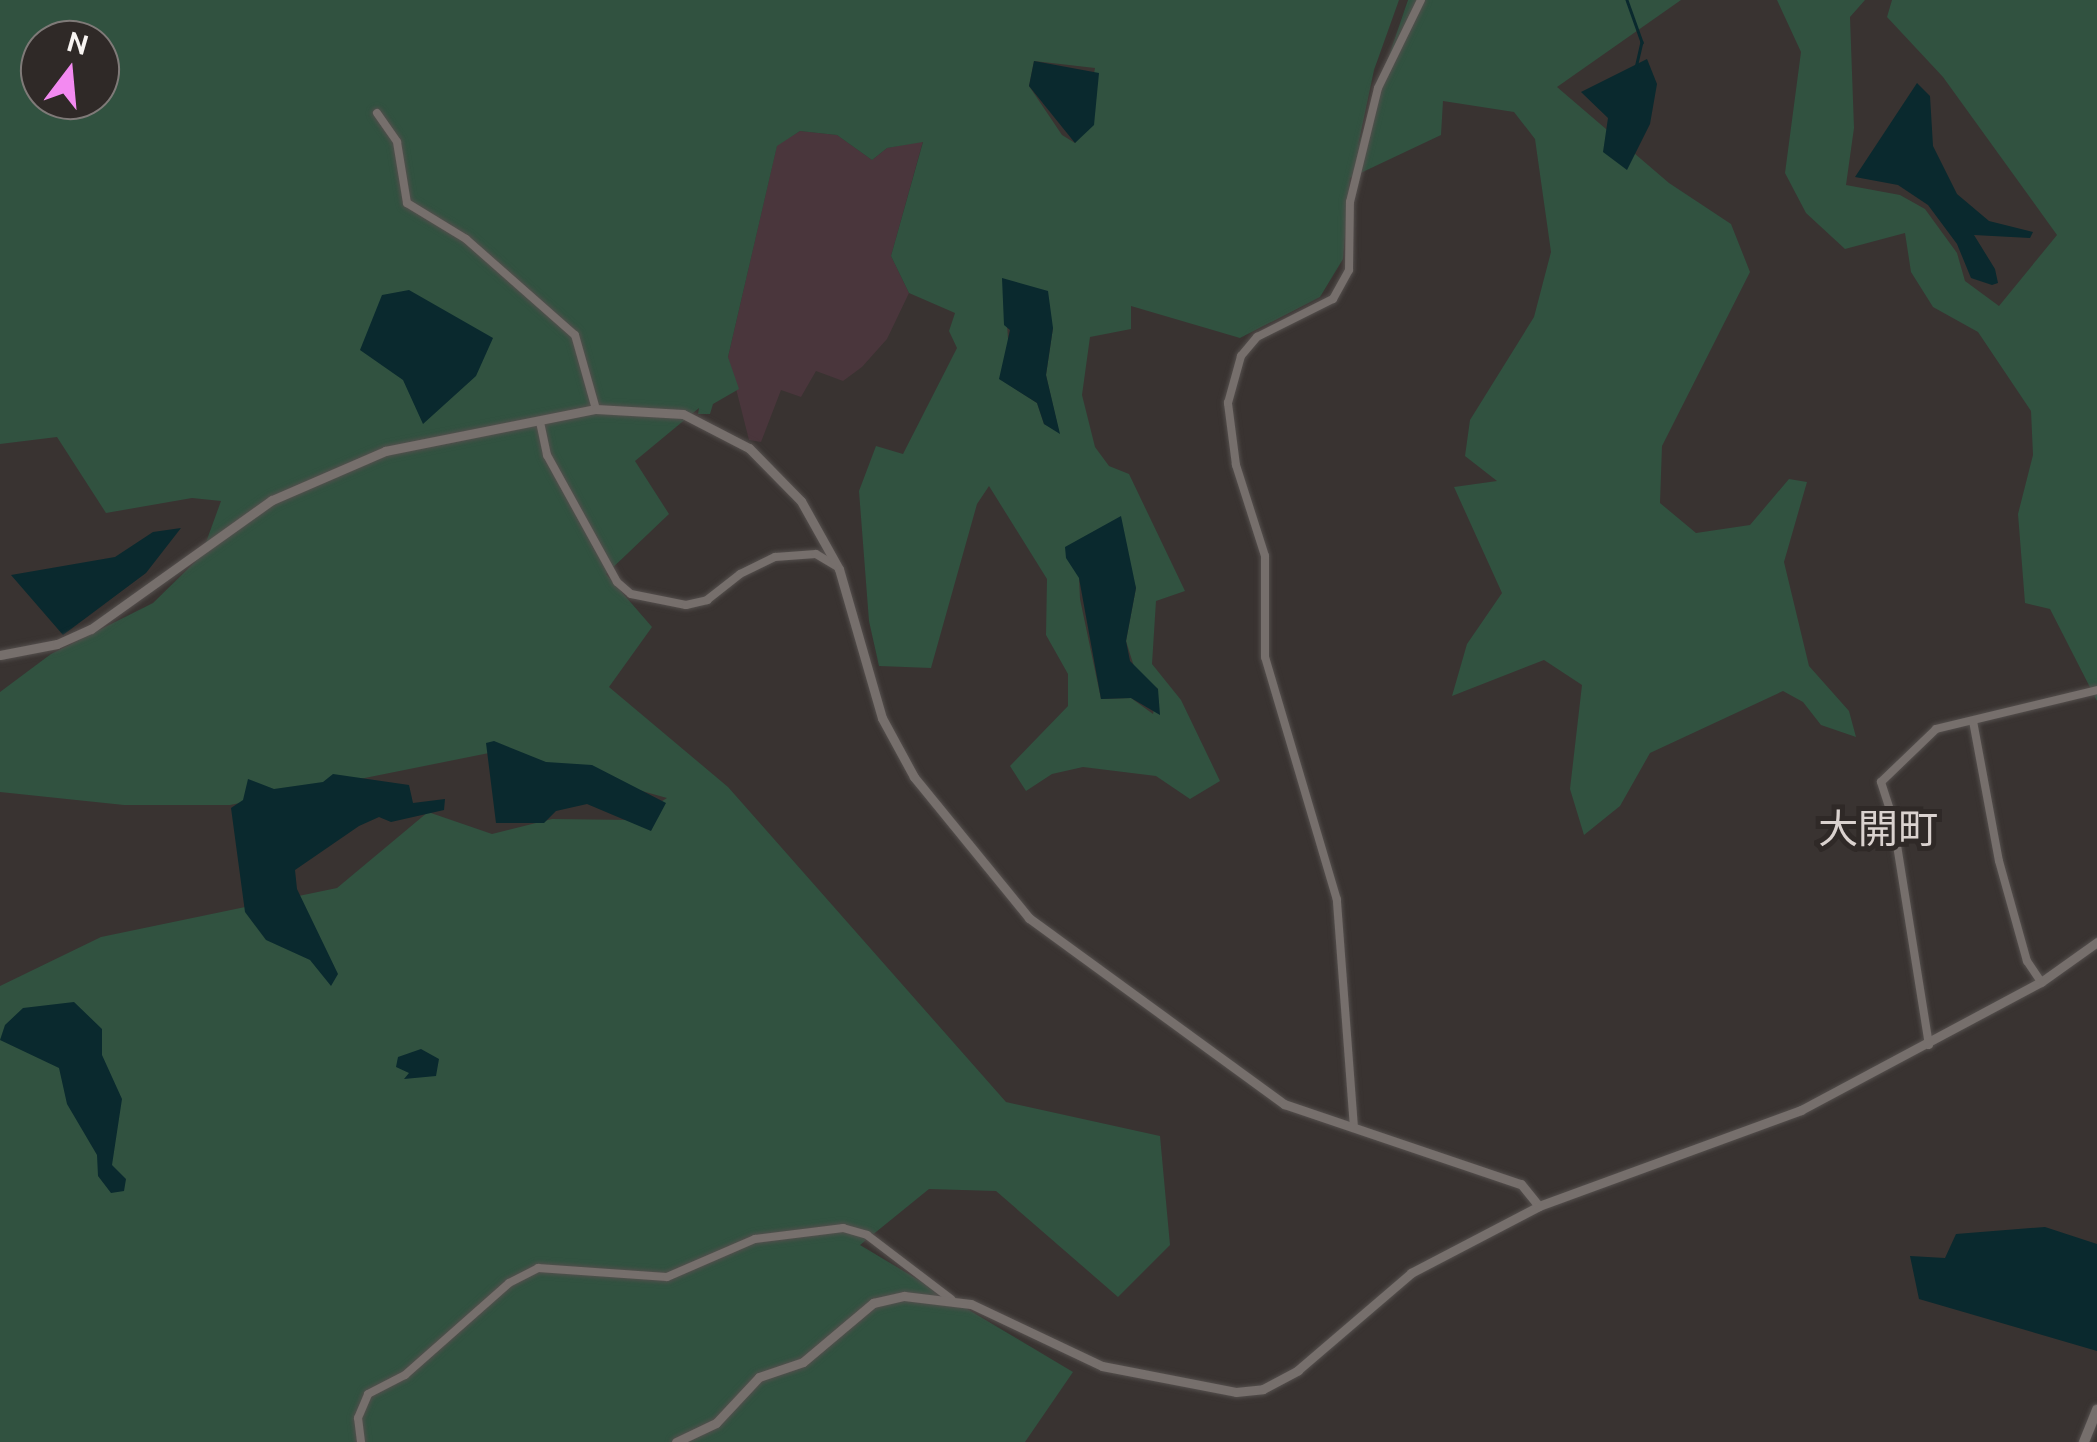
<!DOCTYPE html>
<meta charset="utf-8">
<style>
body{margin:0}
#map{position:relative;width:2097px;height:1442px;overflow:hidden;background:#393331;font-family:Ubuntu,"Noto Sans JP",sans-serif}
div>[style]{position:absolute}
.industrial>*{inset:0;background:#4a363c}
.green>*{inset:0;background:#315240}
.water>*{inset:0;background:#0a292e}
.stream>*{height:2.5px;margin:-1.25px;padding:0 1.25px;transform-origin:1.25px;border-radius:1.25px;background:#0a292e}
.roads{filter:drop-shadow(0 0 2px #544f4d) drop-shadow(0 0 2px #544f4d)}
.minor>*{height:8px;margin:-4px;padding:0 4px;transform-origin:4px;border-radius:4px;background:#766f6c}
.tertiary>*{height:9px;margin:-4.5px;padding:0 4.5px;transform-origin:4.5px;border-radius:4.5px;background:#766f6c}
.secondary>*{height:10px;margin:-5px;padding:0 5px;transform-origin:5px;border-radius:5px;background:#766f6c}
span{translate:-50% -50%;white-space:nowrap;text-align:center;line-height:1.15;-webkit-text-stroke:10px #2f2927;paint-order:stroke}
.quarter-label{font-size:40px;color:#dad2cf}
.north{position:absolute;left:20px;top:20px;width:100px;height:100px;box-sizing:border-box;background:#2f2927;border:2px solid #7f7a78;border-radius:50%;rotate:16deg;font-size:28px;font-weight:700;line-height:40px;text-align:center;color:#f8f4f2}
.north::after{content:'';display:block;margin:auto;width:35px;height:45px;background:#f38af1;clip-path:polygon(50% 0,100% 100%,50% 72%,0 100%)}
</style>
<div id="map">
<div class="industrial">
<i style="clip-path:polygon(800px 131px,837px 135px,872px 160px,887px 148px,923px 141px,891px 256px,909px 293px,887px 339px,862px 367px,843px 381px,816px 371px,801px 397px,781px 390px,761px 442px,749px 440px,728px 357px,777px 145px)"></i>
</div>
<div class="green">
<i style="clip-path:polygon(evenodd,0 0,1399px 0,1374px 70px,1358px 146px,1408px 0,1681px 0,1557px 87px,1669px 183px,1731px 224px,1750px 272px,1662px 446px,1660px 503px,1696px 533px,1750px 525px,1789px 479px,1807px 482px,1784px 562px,1809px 666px,1849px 711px,1856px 737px,1821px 725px,1803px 702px,1783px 691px,1650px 753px,1620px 806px,1584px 835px,1570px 789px,1582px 685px,1544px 660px,1452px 696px,1467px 644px,1502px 593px,1454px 487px,1497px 481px,1465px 456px,1470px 420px,1534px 317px,1551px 252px,1535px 139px,1514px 112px,1443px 101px,1441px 135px,1350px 178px,1343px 259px,1320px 297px,1240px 338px,1131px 306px,1131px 329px,1090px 337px,1082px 395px,1095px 447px,1109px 466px,1129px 474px,1185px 591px,1156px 601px,1152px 664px,1181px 700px,1220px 781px,1190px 799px,1156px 776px,1083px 767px,1052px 774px,1026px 791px,1010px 766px,1068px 706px,1068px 674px,1046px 635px,1047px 579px,989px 486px,977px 504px,931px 668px,879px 666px,869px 621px,859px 491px,876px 446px,903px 454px,957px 348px,949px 331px,955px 313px,909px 293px,891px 256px,923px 142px,887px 148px,872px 160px,837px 135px,800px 131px,777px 146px,728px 357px,739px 389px,713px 404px,710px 414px,698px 414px,699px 408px,635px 461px,669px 514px,606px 574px,652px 627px,609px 687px,728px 787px,1006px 1102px,1160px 1136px,1170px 1245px,1118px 1297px,996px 1191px,929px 1189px,860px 1245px,1073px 1372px,1025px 1442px,0 1442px,0 986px,101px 937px,337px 888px,428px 812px,492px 834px,552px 819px,632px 820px,667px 798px,499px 751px,230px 805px,124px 805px,0 792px,0 692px,51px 654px,153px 603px,201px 556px,221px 501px,192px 498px,106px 513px,57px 437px,0 444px,0 0,40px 40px,100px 40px,100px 100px,40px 100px,40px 40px,0 0,1034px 61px,1095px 68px,1083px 133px,1075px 143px,1062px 135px,1029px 86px,1034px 61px,0 0,1005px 296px,1053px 328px,1046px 375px,1059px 432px,1044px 424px,1037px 403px,1000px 379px,1009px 353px,1005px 296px,0 0,1130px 569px,1136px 588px,1126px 641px,1136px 673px,1158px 689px,1153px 714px,1131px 698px,1101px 699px,1080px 599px,1079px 578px,1130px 569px)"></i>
<i style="clip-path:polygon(1777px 0,1865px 0,1850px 17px,1854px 128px,1846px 185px,1900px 195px,1925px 209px,1957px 253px,1965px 281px,1999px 306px,2057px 235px,1943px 77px,1887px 17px,1892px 0,2097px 0,2097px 701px,2050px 609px,2025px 603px,2018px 514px,2033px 455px,2031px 411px,1978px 332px,1933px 307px,1911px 272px,1905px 233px,1845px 249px,1806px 213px,1785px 173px,1801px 52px)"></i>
</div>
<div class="water">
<i style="clip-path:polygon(1647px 59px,1657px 84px,1650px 124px,1627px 170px,1603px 152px,1608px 118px,1581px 92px)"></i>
<i style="clip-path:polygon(1034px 61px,1099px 73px,1094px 125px,1075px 143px,1029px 86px)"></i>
<i style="clip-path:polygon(1917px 83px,1930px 96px,1933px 146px,1957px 194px,1989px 221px,2033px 232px,2030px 238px,1974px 235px,1995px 269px,1998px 283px,1992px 285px,1971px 278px,1957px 244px,1928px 205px,1898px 185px,1855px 177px)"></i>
<i style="clip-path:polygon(1002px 278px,1048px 291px,1053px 328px,1046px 375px,1060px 434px,1044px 424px,1037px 403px,999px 379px,1010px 330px,1004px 325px)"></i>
<i style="clip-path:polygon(409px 290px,493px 338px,476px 376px,423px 424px,403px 380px,360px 350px,382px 295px)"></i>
<i style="clip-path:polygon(1121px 516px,1136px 588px,1126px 641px,1130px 661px,1158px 689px,1160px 715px,1131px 698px,1101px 699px,1079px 578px,1066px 558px,1065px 547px)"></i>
<i style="clip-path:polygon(181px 528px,146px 573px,63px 635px,11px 575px,115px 557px,153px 532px)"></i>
<i style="clip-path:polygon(494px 741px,546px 762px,592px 765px,666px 803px,651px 831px,587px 804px,556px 811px,544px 823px,496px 823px,486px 743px)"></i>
<i style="clip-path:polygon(333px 774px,409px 785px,413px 803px,445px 799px,444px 810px,391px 822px,379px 817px,359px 826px,295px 870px,297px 889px,338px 974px,331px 986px,310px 960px,266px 940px,245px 912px,231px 808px,243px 800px,248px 779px,274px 789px,323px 782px)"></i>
<i style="clip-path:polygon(74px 1002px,102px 1029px,102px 1055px,122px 1099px,112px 1165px,126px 1179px,124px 1191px,111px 1193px,98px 1176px,97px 1155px,67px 1104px,59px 1068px,0 1040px,5px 1025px,23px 1008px)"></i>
<i style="clip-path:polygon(421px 1049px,439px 1059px,436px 1076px,404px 1079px,409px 1073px,396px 1067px,398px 1057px)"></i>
<i style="clip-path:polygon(2045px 1227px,2097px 1244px,2097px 1351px,1919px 1299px,1910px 1256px,1945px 1258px,1956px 1234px)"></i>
</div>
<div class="stream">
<i style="left:1627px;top:0;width:45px;rotate:70.3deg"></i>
<i style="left:1642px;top:42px;width:26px;rotate:103deg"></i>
</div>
<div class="roads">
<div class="minor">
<i style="left:377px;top:113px;width:35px;rotate:55deg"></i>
<i style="left:397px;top:142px;width:62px;rotate:80.7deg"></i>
<i style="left:407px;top:203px;width:69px;rotate:31.4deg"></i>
<i style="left:466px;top:239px;width:145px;rotate:41.4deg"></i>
<i style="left:575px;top:335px;width:77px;rotate:74.2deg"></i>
<i style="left:540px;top:422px;width:34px;rotate:78deg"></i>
<i style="left:547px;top:455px;width:145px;rotate:61.1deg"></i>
<i style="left:617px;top:582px;width:18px;rotate:41deg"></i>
<i style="left:631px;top:594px;width:56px;rotate:11.3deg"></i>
<i style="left:686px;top:605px;width:22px;rotate:-13deg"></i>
<i style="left:707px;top:600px;width:42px;rotate:-38.2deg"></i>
<i style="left:740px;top:574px;width:39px;rotate:-26deg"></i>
<i style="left:775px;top:557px;width:41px;rotate:-4.2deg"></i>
<i style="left:816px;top:554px;width:23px;rotate:31deg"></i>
<i style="left:1973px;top:721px;width:142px;rotate:79.5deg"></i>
<i style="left:1999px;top:861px;width:104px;rotate:74.4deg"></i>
<i style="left:2027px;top:961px;width:25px;rotate:56deg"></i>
<i style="left:1929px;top:1045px;width:229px;rotate:-99.1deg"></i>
<i style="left:1893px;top:819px;width:39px;rotate:-108deg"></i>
<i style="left:1881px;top:782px;width:76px;rotate:-43.9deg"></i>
<i style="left:1936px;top:729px;width:166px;rotate:-13.6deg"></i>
<i style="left:1354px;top:1128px;width:229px;rotate:-94.3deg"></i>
<i style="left:1337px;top:900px;width:253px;rotate:-106.5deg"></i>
<i style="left:1265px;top:657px;width:101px;rotate:-90deg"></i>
<i style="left:1265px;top:556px;width:96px;rotate:-107.7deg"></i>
<i style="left:1236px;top:465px;width:63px;rotate:-97.4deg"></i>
<i style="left:1228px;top:403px;width:49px;rotate:-74.5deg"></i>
<i style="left:1241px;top:356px;width:25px;rotate:-50deg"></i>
<i style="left:1257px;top:337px;width:85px;rotate:-26.6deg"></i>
<i style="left:1333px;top:299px;width:33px;rotate:-61deg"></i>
<i style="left:1349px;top:270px;width:68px;rotate:-89.2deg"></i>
<i style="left:1350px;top:202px;width:117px;rotate:-76.2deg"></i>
<i style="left:1378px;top:88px;width:98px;rotate:-64deg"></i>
<i style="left:361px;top:1442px;width:24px;rotate:-97deg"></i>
<i style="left:358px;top:1418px;width:26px;rotate:-67deg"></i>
<i style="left:368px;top:1394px;width:42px;rotate:-27.2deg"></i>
<i style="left:405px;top:1375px;width:139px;rotate:-41.5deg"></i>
<i style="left:509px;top:1283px;width:33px;rotate:-27deg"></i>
<i style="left:538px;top:1268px;width:129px;rotate:4deg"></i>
<i style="left:667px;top:1277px;width:96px;rotate:-23.4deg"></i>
<i style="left:755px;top:1239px;width:89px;rotate:-7.1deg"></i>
<i style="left:843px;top:1228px;width:25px;rotate:16deg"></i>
<i style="left:867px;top:1235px;width:106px;rotate:37.3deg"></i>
</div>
<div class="tertiary">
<i style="left:0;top:655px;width:58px;rotate:-10.9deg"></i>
<i style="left:57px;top:644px;width:37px;rotate:-24deg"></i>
<i style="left:91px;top:629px;width:222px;rotate:-35.5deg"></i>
<i style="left:272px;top:500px;width:123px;rotate:-23.4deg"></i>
<i style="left:385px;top:451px;width:215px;rotate:-11.3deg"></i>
<i style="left:596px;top:409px;width:87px;rotate:3.3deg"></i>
<i style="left:683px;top:414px;width:74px;rotate:27.3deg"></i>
<i style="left:749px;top:448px;width:74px;rotate:45.5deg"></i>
<i style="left:801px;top:501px;width:78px;rotate:60.8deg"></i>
<i style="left:839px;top:569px;width:155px;rotate:73.9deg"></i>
<i style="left:882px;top:718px;width:67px;rotate:61.5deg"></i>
<i style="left:914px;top:777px;width:182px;rotate:50.8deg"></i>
<i style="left:1029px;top:918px;width:316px;rotate:36.1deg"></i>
<i style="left:1284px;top:1104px;width:250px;rotate:18.7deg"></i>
<i style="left:1521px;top:1184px;width:28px;rotate:51deg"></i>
<i style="left:676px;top:1442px;width:44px;rotate:-25.4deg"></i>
<i style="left:716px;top:1423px;width:63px;rotate:-46.9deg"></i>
<i style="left:759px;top:1377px;width:46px;rotate:-18.8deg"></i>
<i style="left:803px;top:1362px;width:92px;rotate:-40.1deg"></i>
<i style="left:873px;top:1303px;width:32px;rotate:-13deg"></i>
<i style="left:904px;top:1296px;width:67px;rotate:6.8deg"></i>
<i style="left:971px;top:1304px;width:145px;rotate:25.3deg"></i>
<i style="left:1102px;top:1366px;width:136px;rotate:11deg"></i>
<i style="left:1236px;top:1392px;width:27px;rotate:-6deg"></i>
<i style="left:1263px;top:1389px;width:40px;rotate:-28deg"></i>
<i style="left:1298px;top:1370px;width:149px;rotate:-40.6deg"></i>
<i style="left:1411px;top:1273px;width:144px;rotate:-27.6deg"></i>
<i style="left:1539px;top:1206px;width:279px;rotate:-20.1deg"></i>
<i style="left:1801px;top:1110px;width:272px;rotate:-28.1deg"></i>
<i style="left:2041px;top:982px;width:69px;rotate:-35.5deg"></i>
</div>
<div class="secondary">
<i style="left:2084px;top:1442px;width:35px;rotate:-68deg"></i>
</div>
</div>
<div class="quarter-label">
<span style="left:1878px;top:829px">大開町</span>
</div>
<div class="north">N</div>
</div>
